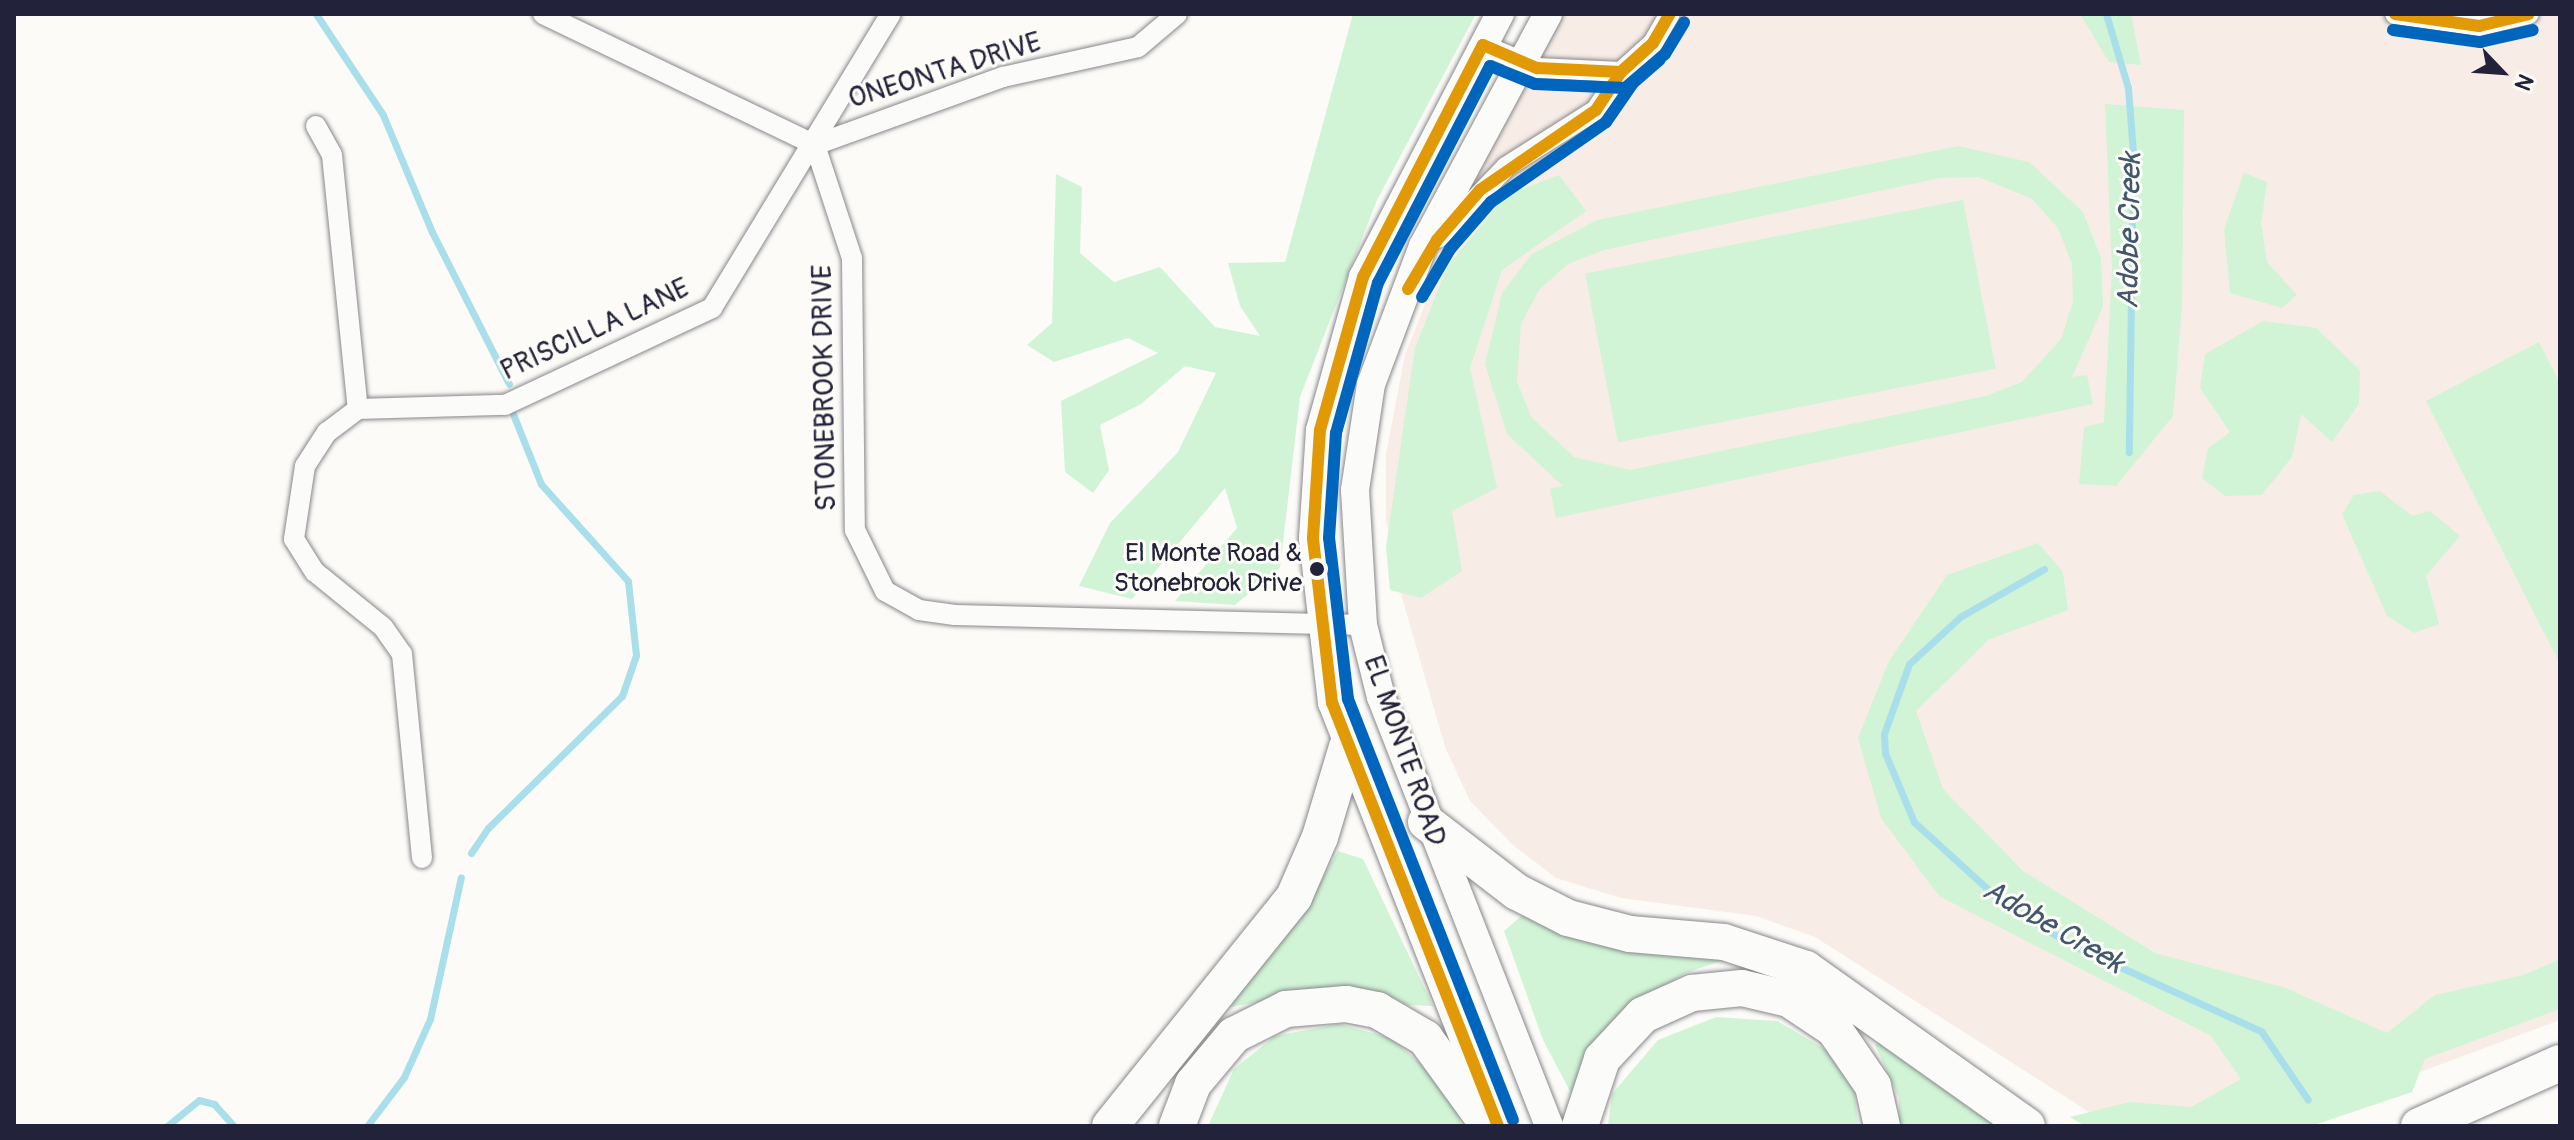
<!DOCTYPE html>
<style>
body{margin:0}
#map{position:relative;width:2574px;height:1140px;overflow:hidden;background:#fcfbf8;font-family:Pangolin,sans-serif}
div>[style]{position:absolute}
.built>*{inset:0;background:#f7ede6}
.green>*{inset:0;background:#d0f4d5;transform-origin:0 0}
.stream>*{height:7px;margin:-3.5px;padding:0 3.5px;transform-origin:3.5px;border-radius:3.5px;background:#a9dfea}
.roads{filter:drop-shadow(0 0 2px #88888c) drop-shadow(0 0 2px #88888c)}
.street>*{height:20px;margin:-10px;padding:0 10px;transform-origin:10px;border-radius:10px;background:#fbfbf9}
.secondary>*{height:28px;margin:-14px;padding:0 14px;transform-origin:14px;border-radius:14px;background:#fbfbf9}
.highway>*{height:36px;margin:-18px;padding:0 18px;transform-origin:18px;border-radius:18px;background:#fbfbf9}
.bus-1>*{height:12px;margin:-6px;padding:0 6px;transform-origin:6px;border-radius:6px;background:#e29906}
.bus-2>*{height:12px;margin:-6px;padding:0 6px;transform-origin:6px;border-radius:6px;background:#0065bd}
.dots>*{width:22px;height:22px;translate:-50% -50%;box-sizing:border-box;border:4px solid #fdfcf7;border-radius:50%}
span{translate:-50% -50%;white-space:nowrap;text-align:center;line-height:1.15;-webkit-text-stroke:6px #fdfcf7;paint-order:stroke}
.bus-label{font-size:26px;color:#22223b}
.right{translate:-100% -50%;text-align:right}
.street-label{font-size:28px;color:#22223b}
.water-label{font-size:30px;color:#40576e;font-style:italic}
.frame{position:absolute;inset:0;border:16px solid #22223b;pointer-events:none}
.north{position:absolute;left:2462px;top:32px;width:80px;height:80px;-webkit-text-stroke:6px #fdfcf7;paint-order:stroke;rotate:115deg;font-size:22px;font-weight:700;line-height:32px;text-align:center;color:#22223b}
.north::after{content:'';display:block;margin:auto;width:28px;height:36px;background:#22223b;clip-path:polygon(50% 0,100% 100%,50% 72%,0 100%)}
</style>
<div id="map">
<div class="built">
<i style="clip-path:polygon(1563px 14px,2560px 14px,2560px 1020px,2275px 1126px,2111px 1126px,1815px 937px,1756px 916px,1621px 898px,1556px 878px,1514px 846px,1470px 801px,1445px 747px,1401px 594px,1386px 520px,1386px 454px,1405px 355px,1483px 157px)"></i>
</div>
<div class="green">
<i style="clip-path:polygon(1353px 14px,1476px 14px,1377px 200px,1300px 397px,1280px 568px,1235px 605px,1175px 601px,1237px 528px,1225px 488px,1132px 599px,1079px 586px,1110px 523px,1178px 452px,1216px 373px,1185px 366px,1141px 404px,1100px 425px,1109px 470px,1093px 493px,1065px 472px,1061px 401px,1158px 353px,1128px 338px,1054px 362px,1027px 345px,1052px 323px,1056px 174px,1082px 187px,1080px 253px,1114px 282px,1160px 267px,1215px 327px,1260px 336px,1240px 306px,1228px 263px,1285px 262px)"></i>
<i style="clip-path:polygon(2080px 14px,2131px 14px,2141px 65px,2109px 62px)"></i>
<i style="clip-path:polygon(2105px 104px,2184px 110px,2182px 306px,2173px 416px,2116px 486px,2079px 484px,2084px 427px,2104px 422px,2112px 270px)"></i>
<i style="clip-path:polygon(evenodd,1958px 146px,2029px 162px,2083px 212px,2101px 258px,2103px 307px,2072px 377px,2087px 375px,2093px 404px,1556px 518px,1550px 489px,1563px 486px,1507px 434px,1485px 364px,1502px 293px,1532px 254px,1597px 220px,1958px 146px,1979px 177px,2032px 199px,2058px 228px,2072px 264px,2073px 302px,2061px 339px,2022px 382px,1986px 396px,1630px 470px,1574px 457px,1532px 418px,1517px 382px,1521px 324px,1539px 290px,1568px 264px,1604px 250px,1940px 178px,1979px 177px)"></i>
<i style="clip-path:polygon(2244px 173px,2267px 182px,2261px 223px,2267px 262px,2297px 295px,2282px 308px,2230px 293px,2224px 229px)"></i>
<i style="clip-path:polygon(1559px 175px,1586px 211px,1502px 270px,1470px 368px,1497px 488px,1452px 511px,1462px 571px,1421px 598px,1390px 590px,1386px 547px,1415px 348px,1447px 267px,1506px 195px)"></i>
<i style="left:1963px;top:200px;width:172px;height:385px;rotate:79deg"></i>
<i style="clip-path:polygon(2263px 321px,2316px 328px,2360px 370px,2359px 404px,2332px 442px,2301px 414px,2292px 457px,2262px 495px,2225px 496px,2202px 478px,2208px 448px,2230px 432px,2200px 388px,2205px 354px)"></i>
<i style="clip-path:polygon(2539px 342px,2560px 383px,2560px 664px,2426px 401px)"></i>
<i style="clip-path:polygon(2380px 491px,2412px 516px,2430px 511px,2460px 536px,2426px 576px,2439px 624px,2414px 633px,2387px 616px,2342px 514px,2354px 495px)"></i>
<i style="clip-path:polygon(2038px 543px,2063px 572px,2068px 610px,1988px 640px,1916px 711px,1943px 789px,2023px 871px,2155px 953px,2283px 987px,2387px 1033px,2435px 995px,2524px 975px,2560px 959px,2560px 1009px,2425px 1059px,2412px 1092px,2311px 1126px,2085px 1126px,2070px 1117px,2129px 1102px,2191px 1107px,2241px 1079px,2211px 1036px,1939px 896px,1881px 818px,1858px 738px,1889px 661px,1947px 575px)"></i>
<i style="clip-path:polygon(1338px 851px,1363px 859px,1433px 1006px,1406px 1005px,1350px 985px,1220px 1009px,1315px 891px)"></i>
<i style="clip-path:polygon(1527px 911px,1732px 957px,1686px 973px,1626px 1008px,1571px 1093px,1543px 1040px,1504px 931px)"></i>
<i style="clip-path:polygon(1716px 1017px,1777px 1021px,1828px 1051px,1854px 1087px,1858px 1126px,1608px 1126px,1612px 1094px,1658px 1040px)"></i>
<i style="clip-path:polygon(1339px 1024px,1391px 1038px,1447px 1087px,1462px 1126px,1208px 1126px,1234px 1069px,1275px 1036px)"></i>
<i style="clip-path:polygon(1887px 1038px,2015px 1126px,1899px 1126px,1899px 1098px,1875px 1045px)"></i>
</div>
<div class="stream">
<i style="left:316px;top:14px;width:121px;rotate:56.4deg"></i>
<i style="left:383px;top:115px;width:127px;rotate:67.3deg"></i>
<i style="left:432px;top:232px;width:170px;rotate:63.1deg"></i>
<i style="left:2106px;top:14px;width:77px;rotate:73.4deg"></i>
<i style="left:2128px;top:88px;width:65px;rotate:85.6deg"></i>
<i style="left:2133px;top:153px;width:299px;rotate:90.8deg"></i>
<i style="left:2044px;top:569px;width:97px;rotate:150.3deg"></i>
<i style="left:1960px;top:617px;width:69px;rotate:137.3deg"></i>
<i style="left:1909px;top:664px;width:74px;rotate:109.7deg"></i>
<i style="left:1884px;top:734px;width:19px;rotate:87deg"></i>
<i style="left:1885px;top:753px;width:75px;rotate:67.2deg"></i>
<i style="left:1914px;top:822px;width:122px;rotate:42.3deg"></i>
<i style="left:2004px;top:904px;width:79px;rotate:31.1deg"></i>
<i style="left:2072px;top:945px;width:208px;rotate:24.5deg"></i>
<i style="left:2261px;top:1031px;width:83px;rotate:55.7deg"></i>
<i style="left:471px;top:853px;width:30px;rotate:-56deg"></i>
<i style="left:488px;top:828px;width:188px;rotate:-44.6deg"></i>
<i style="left:622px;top:696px;width:43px;rotate:-71.1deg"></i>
<i style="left:636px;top:655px;width:74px;rotate:-96.2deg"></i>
<i style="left:628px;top:581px;width:130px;rotate:-131.9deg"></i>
<i style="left:541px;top:484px;width:75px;rotate:-111.8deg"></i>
<i style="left:167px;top:1126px;width:41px;rotate:-39.1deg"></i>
<i style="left:199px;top:1100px;width:16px;rotate:15deg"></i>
<i style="left:214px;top:1104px;width:30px;rotate:48deg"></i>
<i style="left:367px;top:1126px;width:61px;rotate:-52.9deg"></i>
<i style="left:404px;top:1077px;width:64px;rotate:-65.9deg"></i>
<i style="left:430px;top:1019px;width:145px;rotate:-77.7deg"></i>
</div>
<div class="roads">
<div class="street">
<i style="left:543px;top:14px;width:302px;rotate:25.7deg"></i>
<i style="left:815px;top:145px;width:119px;rotate:71.9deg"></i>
<i style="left:852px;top:258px;width:272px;rotate:89.4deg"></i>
<i style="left:855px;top:530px;width:68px;rotate:63.8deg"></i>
<i style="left:885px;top:591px;width:39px;rotate:29deg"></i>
<i style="left:919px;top:610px;width:36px;rotate:8deg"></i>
<i style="left:955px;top:615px;width:408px;rotate:1.4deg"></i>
<i style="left:2395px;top:14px;width:85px;rotate:8.1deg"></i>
<i style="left:2479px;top:26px;width:51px;rotate:-13.5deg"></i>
<i style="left:1483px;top:45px;width:59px;rotate:23.1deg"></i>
<i style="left:1537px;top:68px;width:84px;rotate:2.7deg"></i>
<i style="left:316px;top:126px;width:33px;rotate:61deg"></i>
<i style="left:332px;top:155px;width:255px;rotate:84.2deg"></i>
<i style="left:358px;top:409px;width:39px;rotate:143deg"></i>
<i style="left:327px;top:432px;width:40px;rotate:122.9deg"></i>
<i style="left:305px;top:466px;width:74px;rotate:98.6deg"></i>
<i style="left:294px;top:539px;width:39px;rotate:58deg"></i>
<i style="left:315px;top:572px;width:87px;rotate:39deg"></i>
<i style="left:383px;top:627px;width:33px;rotate:55deg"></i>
<i style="left:402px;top:654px;width:205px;rotate:84.4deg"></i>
<i style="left:815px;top:145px;width:200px;rotate:-19.9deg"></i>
<i style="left:1003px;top:77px;width:138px;rotate:-12.5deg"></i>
<i style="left:1138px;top:47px;width:51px;rotate:-40.2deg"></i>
<i style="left:1438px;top:238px;width:98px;rotate:-46.2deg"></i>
<i style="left:1506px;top:167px;width:107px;rotate:-32.3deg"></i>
<i style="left:1596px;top:110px;width:45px;rotate:-56.7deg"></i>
<i style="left:1621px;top:72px;width:43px;rotate:-42.2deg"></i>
<i style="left:1653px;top:43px;width:34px;rotate:-60deg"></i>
<i style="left:358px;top:409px;width:147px;rotate:-1.6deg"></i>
<i style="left:505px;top:405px;width:229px;rotate:-25.1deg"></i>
<i style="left:712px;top:308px;width:344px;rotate:-58.7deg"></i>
</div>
<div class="secondary">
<i style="left:1548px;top:14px;width:264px;rotate:118.3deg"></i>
<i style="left:1423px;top:246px;width:147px;rotate:110.6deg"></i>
<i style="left:1371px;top:384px;width:107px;rotate:98.6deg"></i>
<i style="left:1355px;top:490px;width:135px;rotate:86.6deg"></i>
<i style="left:1363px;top:625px;width:74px;rotate:76deg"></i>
<i style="left:1381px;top:697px;width:461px;rotate:68.6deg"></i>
<i style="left:1496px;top:1121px;width:449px;rotate:-111.4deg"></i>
<i style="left:1332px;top:703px;width:166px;rotate:-96.6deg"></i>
<i style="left:1313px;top:538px;width:108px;rotate:-86.3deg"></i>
<i style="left:1320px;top:430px;width:159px;rotate:-74.3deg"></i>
<i style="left:1363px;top:277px;width:297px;rotate:-62.5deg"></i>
</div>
<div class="highway">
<i style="left:1426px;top:822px;width:115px;rotate:37.6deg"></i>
<i style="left:1517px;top:892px;width:57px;rotate:27deg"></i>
<i style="left:1568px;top:918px;width:64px;rotate:14.5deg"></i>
<i style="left:1630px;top:934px;width:94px;rotate:4.9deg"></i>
<i style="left:1724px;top:942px;width:86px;rotate:18.2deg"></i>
<i style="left:1806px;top:969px;width:271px;rotate:35.4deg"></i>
<i style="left:1110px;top:1126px;width:294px;rotate:-51.2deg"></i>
<i style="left:1294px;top:897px;width:65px;rotate:-66.6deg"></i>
<i style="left:1320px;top:837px;width:94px;rotate:-73.3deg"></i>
<i style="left:1177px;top:1126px;width:45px;rotate:-69.1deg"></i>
<i style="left:1193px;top:1084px;width:64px;rotate:-50.1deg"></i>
<i style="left:1234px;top:1035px;width:58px;rotate:-26.6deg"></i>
<i style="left:1286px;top:1009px;width:60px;rotate:-4.8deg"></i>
<i style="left:1346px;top:1004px;width:32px;rotate:11deg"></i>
<i style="left:1377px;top:1010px;width:56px;rotate:30.3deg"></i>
<i style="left:1425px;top:1038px;width:109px;rotate:54deg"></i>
<i style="left:1580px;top:1126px;width:71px;rotate:-71.8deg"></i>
<i style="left:1602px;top:1059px;width:60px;rotate:-47deg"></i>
<i style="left:1643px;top:1015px;width:54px;rotate:-24.2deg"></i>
<i style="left:1692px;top:993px;width:50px;rotate:-5.7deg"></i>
<i style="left:1742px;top:988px;width:48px;rotate:13.2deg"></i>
<i style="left:1789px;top:999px;width:54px;rotate:33.7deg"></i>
<i style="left:1834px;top:1029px;width:69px;rotate:55.6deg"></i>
<i style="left:1873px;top:1086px;width:41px;rotate:77.3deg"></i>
<i style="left:2419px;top:1126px;width:154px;rotate:-24.1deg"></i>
</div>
</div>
<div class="bus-1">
<i style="left:2395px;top:14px;width:85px;rotate:8.1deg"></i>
<i style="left:2479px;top:26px;width:51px;rotate:-13.5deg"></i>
<i style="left:1408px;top:289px;width:57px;rotate:-59.4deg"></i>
<i style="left:1437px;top:240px;width:66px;rotate:-49.3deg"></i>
<i style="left:1480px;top:190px;width:141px;rotate:-34.6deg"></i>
<i style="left:1596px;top:110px;width:45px;rotate:-56.7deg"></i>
<i style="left:1621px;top:72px;width:36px;rotate:-42deg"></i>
<i style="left:1498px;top:1126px;width:454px;rotate:-111.4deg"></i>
<i style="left:1332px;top:703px;width:166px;rotate:-96.6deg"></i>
<i style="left:1313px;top:538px;width:108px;rotate:-86.3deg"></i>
<i style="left:1320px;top:430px;width:159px;rotate:-74.3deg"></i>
<i style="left:1363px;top:277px;width:261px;rotate:-62.7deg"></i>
<i style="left:1483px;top:45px;width:59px;rotate:23.1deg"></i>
<i style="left:1537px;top:68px;width:84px;rotate:2.7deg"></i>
<i style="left:1621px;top:72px;width:43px;rotate:-42.2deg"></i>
<i style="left:1653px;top:43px;width:34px;rotate:-60deg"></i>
</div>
<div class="bus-2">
<i style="left:2393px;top:30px;width:88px;rotate:7.9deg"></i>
<i style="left:2480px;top:42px;width:54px;rotate:-12.8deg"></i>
<i style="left:1422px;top:297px;width:56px;rotate:-59.7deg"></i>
<i style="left:1450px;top:249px;width:62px;rotate:-48.9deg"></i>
<i style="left:1491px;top:202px;width:140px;rotate:-34.8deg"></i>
<i style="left:1606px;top:122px;width:47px;rotate:-55.3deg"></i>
<i style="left:1633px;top:83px;width:35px;rotate:-41deg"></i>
<i style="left:1513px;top:1120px;width:452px;rotate:-111.4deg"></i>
<i style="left:1348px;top:699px;width:162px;rotate:-96.7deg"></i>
<i style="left:1329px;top:538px;width:105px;rotate:-86.2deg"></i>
<i style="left:1336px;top:433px;width:156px;rotate:-74.4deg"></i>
<i style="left:1378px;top:283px;width:244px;rotate:-62.7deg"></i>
<i style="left:1490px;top:66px;width:48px;rotate:21.8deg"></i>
<i style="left:1535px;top:84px;width:90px;rotate:2.5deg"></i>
<i style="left:1625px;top:88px;width:52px;rotate:-40.4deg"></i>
<i style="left:1665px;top:54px;width:37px;rotate:-59deg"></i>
</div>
<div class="dots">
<i style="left:1317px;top:569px;background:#22223b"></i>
</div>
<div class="bus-label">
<span class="right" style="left:1302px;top:569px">El Monte Road &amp;<br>Stonebrook Drive</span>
</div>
<div class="street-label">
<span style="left:945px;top:71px;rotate:-17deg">ONEONTA DRIVE</span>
<span style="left:595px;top:330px;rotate:-25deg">PRISCILLA LANE</span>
<span style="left:825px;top:388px;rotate:-91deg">STONEBROOK DRIVE</span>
<span style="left:1404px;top:751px;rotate:71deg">EL MONTE ROAD</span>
</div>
<div class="water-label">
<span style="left:2130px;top:231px;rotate:-89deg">Adobe Creek</span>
<span style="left:2053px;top:927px;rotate:30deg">Adobe Creek</span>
</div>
<div class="frame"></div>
<div class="north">N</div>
</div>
